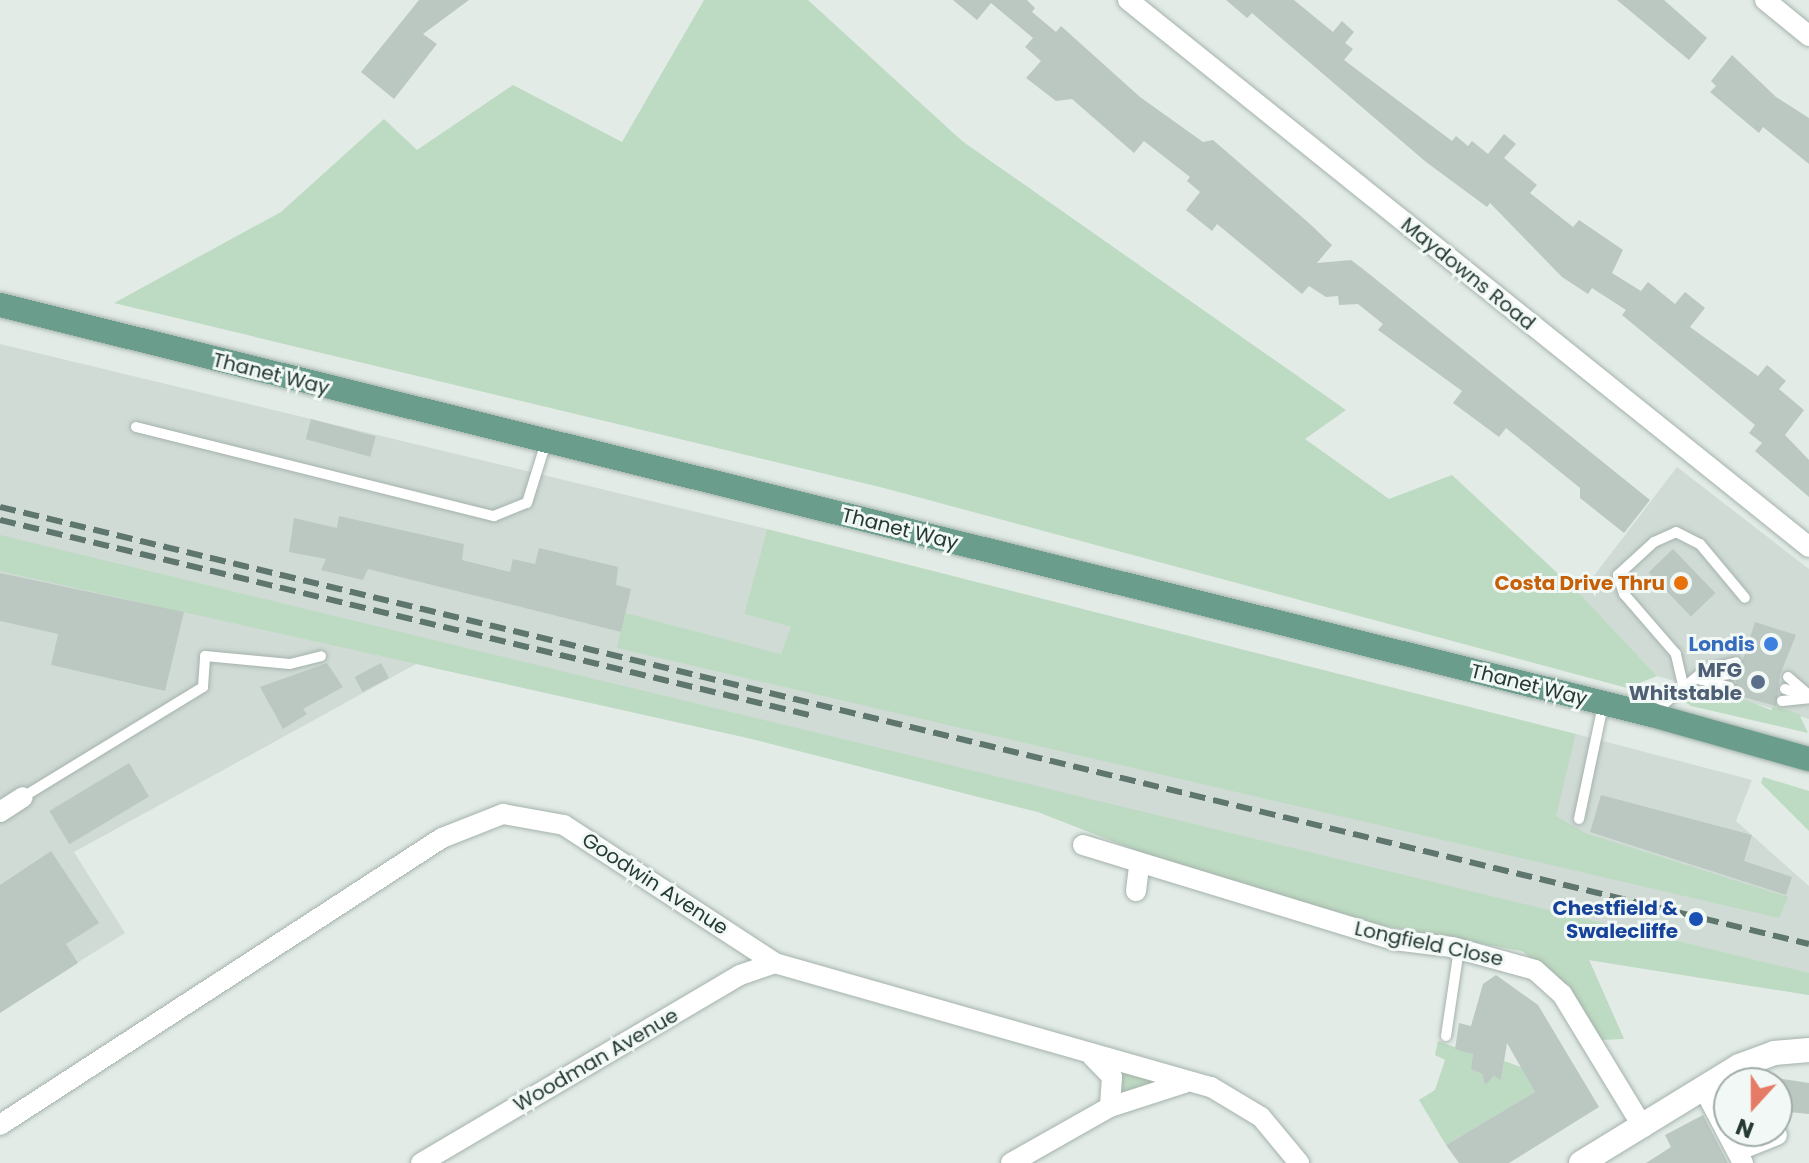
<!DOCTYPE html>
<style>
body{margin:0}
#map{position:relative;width:1809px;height:1163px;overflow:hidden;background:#e2ebe6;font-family:Poppins,sans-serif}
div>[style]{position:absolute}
.built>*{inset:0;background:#d0dbd5}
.green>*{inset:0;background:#bddac2}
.building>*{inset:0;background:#bbc8c2;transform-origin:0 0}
.roads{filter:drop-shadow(0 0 2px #a5b2ac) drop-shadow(0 0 2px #a5b2ac)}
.lane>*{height:10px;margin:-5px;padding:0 5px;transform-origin:5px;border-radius:5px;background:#fff}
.street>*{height:20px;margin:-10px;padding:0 10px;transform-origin:10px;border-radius:10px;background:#fff}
.secondary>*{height:24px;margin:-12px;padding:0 12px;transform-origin:12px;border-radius:12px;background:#fff}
.primary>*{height:24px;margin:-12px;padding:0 12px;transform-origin:12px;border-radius:12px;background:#6a9d8c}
.rail>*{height:6px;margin-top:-3px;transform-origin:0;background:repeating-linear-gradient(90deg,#5e766e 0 16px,transparent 0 24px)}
.dots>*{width:22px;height:22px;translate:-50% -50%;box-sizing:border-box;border:4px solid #f2f8f5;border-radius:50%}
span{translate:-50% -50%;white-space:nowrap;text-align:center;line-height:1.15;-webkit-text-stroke:6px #f2f8f5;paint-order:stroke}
.street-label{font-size:20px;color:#243a32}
.food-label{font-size:20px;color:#c56008;font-weight:700}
.right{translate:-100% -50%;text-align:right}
.shop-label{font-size:20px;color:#366cbe;font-weight:700}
.service-label{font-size:20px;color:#4e5e75;font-weight:700}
.transit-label{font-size:20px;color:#164399;font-weight:700}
.north{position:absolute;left:1713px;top:1067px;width:80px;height:80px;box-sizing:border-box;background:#f2f8f5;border:2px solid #a0aca7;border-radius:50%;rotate:201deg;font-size:22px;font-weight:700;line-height:32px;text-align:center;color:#243a32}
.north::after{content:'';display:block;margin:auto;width:28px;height:36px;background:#e67b65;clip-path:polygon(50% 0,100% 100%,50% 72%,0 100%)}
</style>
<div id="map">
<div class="built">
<i style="clip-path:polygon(0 344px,767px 529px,744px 614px,792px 627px,781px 654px,625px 614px,618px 648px,1555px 816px,1576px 734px,1752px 780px,1736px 821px,1809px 886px,1809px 995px,1589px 960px,1624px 1039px,1522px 951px,1359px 921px,1161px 860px,1038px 812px,748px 738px,416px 664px,74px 852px,125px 933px,0 1011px)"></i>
<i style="clip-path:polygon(1677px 467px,1809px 569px,1809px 719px,1657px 676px,1580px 594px)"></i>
</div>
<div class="green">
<i style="clip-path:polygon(704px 0,808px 0,962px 141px,1346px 410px,1305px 439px,1389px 499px,1452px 475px,1580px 594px,1657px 676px,1627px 688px,884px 488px,114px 303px,281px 212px,384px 119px,417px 150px,513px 85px,622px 142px)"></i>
<i style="clip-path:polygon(767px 529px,1576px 734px,1556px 816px,1585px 833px,1788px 897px,1779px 918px,617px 648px,625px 613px,781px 654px,791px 627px,744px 614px)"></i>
<i style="clip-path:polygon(0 535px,1809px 973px,1809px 995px,1589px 960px,1624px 1039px,1601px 1040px,1558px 979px,1522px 951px,1359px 921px,1161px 860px,1038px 812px,748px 738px,0 571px)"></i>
<i style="clip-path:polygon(1709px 686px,1771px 710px,1774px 706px,1799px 714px,1808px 733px,1691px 706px,1681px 699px,1689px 688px)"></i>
<i style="clip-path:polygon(1763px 777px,1809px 791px,1809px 831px,1761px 783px)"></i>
<i style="clip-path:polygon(1438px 1041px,1473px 1054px,1472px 1069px,1482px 1074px,1485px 1084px,1494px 1076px,1501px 1079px,1504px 1061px,1521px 1067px,1535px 1092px,1446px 1145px,1419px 1100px,1435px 1090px,1445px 1060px,1435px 1055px)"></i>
<i style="clip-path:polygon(1092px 1055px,1185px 1082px,1110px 1107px,1114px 1090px)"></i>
</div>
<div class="building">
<i style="clip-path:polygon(419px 0,469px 0,423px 34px,437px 44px,394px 99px,361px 72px)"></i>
<i style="clip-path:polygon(953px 0,1027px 0,1035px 8px,1032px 12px,1056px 32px,1061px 26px,1140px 97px,1203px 142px,1213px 140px,1310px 224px,1332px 245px,1317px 263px,1351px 260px,1363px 269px,1650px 500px,1624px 533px,1580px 498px,1580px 488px,1506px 428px,1499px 437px,1453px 403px,1462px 391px,1378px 330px,1383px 324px,1358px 304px,1339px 305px,1338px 296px,1326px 297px,1309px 286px,1302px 294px,1217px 224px,1212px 231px,1186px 210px,1200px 192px,1187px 181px,1190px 177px,1144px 141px,1134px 153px,1072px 99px,1056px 101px,1026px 78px,1041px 61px,1025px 47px,1033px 38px,991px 3px,977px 20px)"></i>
<i style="clip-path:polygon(1226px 0,1294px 0,1333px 32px,1342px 21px,1354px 32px,1345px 43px,1353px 49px,1344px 60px,1452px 141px,1456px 136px,1468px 146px,1472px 141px,1488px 154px,1504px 134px,1516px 144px,1504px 158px,1537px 185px,1530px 193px,1573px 227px,1579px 220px,1623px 250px,1612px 273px,1641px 291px,1648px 282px,1675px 304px,1685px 292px,1705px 308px,1690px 327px,1758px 376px,1767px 365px,1786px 381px,1779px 389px,1804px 410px,1785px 435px,1809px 460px,1809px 497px,1755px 451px,1762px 443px,1749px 433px,1755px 425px,1622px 315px,1626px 310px,1592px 288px,1588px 294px,1562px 277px,1490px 203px,1487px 207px,1426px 162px,1252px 13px,1247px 18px)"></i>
<i style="clip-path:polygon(1617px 0,1664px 0,1707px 38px,1689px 60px)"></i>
<i style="clip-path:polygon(1732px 55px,1776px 97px,1809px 118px,1809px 164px,1763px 127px,1759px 133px,1710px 92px,1716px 86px,1711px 81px)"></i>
<i style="left:311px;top:419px;width:67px;height:21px;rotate:15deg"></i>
<i style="clip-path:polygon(339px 516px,464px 544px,462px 560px,510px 572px,513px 559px,535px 564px,539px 548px,618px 567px,616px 585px,631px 589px,621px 632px,368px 569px,363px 580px,321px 570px,326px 559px,289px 552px,294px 518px,337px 528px)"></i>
<i style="left:1673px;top:549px;width:61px;height:34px;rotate:46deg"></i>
<i style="clip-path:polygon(0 573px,184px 612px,165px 691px,51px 665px,58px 634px,0 621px)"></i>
<i style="clip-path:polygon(1755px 622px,1796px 635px,1780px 675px,1776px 706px,1732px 694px)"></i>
<i style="clip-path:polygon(327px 663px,343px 687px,303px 709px,307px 714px,283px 729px,260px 687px)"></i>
<i style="left:381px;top:663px;width:17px;height:30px;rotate:62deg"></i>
<i style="left:129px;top:763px;width:39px;height:93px;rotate:59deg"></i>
<i style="clip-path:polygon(1601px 795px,1752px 835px,1744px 861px,1792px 877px,1786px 895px,1590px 832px)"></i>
<i style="clip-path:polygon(51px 851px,99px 923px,66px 944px,78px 963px,0 1013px,0 885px)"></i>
<i style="clip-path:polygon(1496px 975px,1538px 1005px,1599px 1107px,1509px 1163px,1459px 1163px,1446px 1145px,1535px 1092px,1507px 1043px,1501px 1080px,1494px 1076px,1485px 1085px,1482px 1074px,1471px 1069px,1473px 1054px,1455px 1049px,1459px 1023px,1471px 1026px,1483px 984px)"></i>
<i style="clip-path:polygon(1777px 1078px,1809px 1083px,1809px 1114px,1777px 1111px)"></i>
<i style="clip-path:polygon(1703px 1115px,1728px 1163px,1646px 1163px,1671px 1147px,1665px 1135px)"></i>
</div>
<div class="roads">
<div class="lane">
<i style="left:136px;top:427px;width:369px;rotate:14deg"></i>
<i style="left:494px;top:516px;width:35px;rotate:-22deg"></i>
<i style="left:527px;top:503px;width:64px;rotate:-72.7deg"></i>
<i style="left:1788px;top:677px;width:28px;rotate:41deg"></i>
<i style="left:1698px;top:678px;width:34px;rotate:-7deg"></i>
<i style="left:1698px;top:679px;width:32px;rotate:14deg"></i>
<i style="left:1683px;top:685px;width:32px;rotate:-103deg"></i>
<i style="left:1676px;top:654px;width:79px;rotate:-130.9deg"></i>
<i style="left:1624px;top:594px;width:20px;rotate:-108deg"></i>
<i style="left:1618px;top:575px;width:49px;rotate:-42.5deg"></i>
<i style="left:1654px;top:542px;width:24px;rotate:-24deg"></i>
<i style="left:1676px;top:532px;width:27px;rotate:27deg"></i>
<i style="left:1700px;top:544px;width:70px;rotate:50.2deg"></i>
<i style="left:1785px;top:689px;width:25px;rotate:18deg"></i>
<i style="left:1782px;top:701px;width:27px;rotate:-6deg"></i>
<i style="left:1653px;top:713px;width:67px;rotate:-39.6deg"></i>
<i style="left:1705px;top:670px;width:32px;rotate:-14deg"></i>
<i style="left:23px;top:797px;width:211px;rotate:-31.4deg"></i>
<i style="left:203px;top:687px;width:31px;rotate:-86deg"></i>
<i style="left:205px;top:656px;width:85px;rotate:5.4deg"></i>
<i style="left:290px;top:664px;width:32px;rotate:-14deg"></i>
<i style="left:1579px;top:819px;width:116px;rotate:-78.1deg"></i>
<i style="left:1446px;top:1036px;width:88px;rotate:-81.5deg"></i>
</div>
<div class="street">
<i style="left:1128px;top:0;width:873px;rotate:38.77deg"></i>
<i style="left:1765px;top:0;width:57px;rotate:39.3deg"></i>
<i style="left:0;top:812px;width:27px;rotate:-33deg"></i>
<i style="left:1083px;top:845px;width:325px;rotate:17deg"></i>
<i style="left:1394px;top:940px;width:58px;rotate:6.9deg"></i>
<i style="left:1452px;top:947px;width:86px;rotate:15.5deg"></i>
<i style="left:1535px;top:970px;width:36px;rotate:42deg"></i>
<i style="left:1562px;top:994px;width:156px;rotate:58.7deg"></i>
<i style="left:1136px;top:891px;width:26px;rotate:-83deg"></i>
<i style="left:1092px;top:1056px;width:29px;rotate:46deg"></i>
<i style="left:1112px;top:1077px;width:30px;rotate:94deg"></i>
<i style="left:1704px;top:1089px;width:84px;rotate:62.2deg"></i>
<i style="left:0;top:1125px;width:527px;rotate:-33deg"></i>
<i style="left:442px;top:838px;width:66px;rotate:-21.5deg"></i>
<i style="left:503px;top:814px;width:62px;rotate:10.2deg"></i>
<i style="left:564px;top:825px;width:252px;rotate:33.2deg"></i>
<i style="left:775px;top:963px;width:453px;rotate:15.9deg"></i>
<i style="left:1211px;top:1087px;width:58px;rotate:31deg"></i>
<i style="left:1261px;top:1117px;width:60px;rotate:50.4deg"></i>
<i style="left:1737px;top:1151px;width:43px;rotate:-21.8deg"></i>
<i style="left:421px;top:1163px;width:370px;rotate:-30.5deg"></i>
<i style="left:740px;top:975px;width:37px;rotate:-19deg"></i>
<i style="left:1011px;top:1163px;width:114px;rotate:-29.5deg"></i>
<i style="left:1110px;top:1107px;width:78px;rotate:-18deg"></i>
</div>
<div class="secondary">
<i style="left:1581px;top:1163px;width:185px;rotate:-31.5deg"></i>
<i style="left:1739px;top:1066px;width:37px;rotate:-20deg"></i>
<i style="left:1774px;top:1053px;width:35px;rotate:-5deg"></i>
</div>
<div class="primary">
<i style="left:0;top:305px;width:1702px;rotate:13.94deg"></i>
<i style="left:1652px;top:715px;width:163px;rotate:15.7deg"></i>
</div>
</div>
<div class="rail">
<i style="left:0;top:507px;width:1861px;rotate:13.58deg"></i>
<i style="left:0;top:520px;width:836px;rotate:13.55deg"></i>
</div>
<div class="dots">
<i style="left:1681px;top:583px;background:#e8710a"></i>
<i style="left:1771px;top:644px;background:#3f7fe0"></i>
<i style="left:1758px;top:682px;background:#5c6f8a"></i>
<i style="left:1696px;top:919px;background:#1a4fb4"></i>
</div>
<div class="street-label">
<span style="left:1468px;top:274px;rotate:39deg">Maydowns Road</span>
<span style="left:271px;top:374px;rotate:14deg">Thanet Way</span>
<span style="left:900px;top:529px;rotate:14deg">Thanet Way</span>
<span style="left:1529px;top:685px;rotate:14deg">Thanet Way</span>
<span style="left:655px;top:884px;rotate:33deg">Goodwin Avenue</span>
<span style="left:1429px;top:944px;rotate:12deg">Longfield Close</span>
<span style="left:596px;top:1060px;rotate:-30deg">Woodman Avenue</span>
</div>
<div class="food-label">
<span class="right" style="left:1665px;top:583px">Costa Drive Thru</span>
</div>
<div class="shop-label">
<span class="right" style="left:1755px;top:644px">Londis</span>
</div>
<div class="service-label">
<span class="right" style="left:1742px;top:682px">MFG<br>Whitstable</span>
</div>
<div class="transit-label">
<span class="right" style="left:1678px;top:920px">Chestfield &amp;<br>Swalecliffe</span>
</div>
<div class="north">N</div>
</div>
